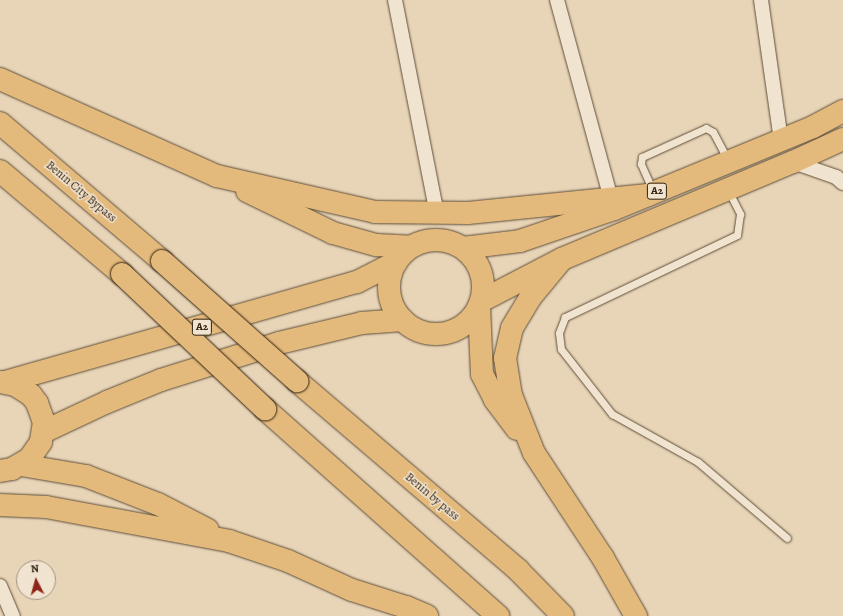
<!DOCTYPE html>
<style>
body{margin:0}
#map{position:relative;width:843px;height:616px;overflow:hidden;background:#e8d4b7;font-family:Alegreya,serif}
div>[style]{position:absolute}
.roads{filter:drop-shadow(0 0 1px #5e4e38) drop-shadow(0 0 1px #5e4e38)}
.service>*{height:7px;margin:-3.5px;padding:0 3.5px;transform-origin:3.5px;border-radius:3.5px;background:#f0e3d0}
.minor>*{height:14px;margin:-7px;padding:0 7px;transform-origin:7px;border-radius:7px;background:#f0e3d0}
.trunk>*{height:22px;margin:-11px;padding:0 11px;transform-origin:11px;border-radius:11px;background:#e4ba7c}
.trunk>.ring{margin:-11px;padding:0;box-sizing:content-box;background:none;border:22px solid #e4ba7c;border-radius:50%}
.bridges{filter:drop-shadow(0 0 1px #30210e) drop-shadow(0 0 1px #30210e)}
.trunk-bridge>*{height:22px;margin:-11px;padding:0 11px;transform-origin:11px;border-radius:11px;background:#e4ba7c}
span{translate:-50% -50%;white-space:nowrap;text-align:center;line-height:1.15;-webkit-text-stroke:3px #f0e3d0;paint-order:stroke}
.shield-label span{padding:1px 3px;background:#f0e3d0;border:1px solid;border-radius:3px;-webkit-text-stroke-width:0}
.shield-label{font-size:11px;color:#30210e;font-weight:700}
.street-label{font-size:12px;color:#30210e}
.north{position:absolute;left:16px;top:560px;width:40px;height:40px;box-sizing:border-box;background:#f0e3d0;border:1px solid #a39582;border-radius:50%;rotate:354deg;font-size:11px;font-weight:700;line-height:16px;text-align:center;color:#30210e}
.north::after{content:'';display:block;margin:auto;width:14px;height:18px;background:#8f2418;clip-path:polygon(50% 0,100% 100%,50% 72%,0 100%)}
</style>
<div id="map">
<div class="roads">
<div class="service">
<i style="left:653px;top:191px;width:30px;rotate:-114deg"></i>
<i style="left:641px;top:164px;width:7px;rotate:-82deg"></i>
<i style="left:642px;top:157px;width:70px;rotate:-24.4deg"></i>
<i style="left:706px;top:128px;width:8px;rotate:30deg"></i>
<i style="left:713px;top:132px;width:32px;rotate:62deg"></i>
<i style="left:729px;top:192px;width:25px;rotate:63deg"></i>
<i style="left:740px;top:214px;width:21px;rotate:98deg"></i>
<i style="left:737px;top:235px;width:191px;rotate:154.5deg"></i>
<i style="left:565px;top:317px;width:17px;rotate:111deg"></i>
<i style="left:559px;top:333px;width:16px;rotate:83deg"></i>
<i style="left:561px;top:349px;width:83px;rotate:51.9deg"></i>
<i style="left:612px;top:414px;width:98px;rotate:29.2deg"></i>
<i style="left:698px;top:462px;width:117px;rotate:40.5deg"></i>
</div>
<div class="minor">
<i style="left:395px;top:0;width:218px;rotate:78.9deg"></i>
<i style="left:557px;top:0;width:213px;rotate:74.8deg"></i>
<i style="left:761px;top:0;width:141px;rotate:81.9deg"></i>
<i style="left:793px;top:162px;width:46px;rotate:19.2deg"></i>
<i style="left:836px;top:177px;width:9px;rotate:41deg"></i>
<i style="left:0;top:586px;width:33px;rotate:67deg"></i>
</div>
<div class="trunk">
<i style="left:0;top:79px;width:238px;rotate:24.1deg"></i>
<i style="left:217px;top:176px;width:162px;rotate:12.8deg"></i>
<i style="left:375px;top:212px;width:93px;rotate:0.6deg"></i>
<i style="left:468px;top:213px;width:181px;rotate:-5.7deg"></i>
<i style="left:0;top:123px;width:213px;rotate:40.4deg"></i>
<i style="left:0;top:171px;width:160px;rotate:40.2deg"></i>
<i style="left:247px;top:191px;width:96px;rotate:26deg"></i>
<i style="left:333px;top:233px;width:45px;rotate:15.6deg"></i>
<i style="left:376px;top:245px;width:35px;rotate:3deg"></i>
<i class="ring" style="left:389px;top:240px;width:72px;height:72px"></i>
<i style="left:463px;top:248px;width:57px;rotate:-7deg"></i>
<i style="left:520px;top:241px;width:99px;rotate:-18.8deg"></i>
<i style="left:614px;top:209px;width:215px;rotate:-22.4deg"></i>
<i style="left:813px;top:127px;width:34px;rotate:-28deg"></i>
<i style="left:562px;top:259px;width:50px;rotate:129.4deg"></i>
<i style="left:530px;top:298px;width:35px;rotate:121deg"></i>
<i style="left:512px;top:328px;width:31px;rotate:103deg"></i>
<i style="left:505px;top:358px;width:37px;rotate:81deg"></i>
<i style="left:511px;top:395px;width:62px;rotate:68.4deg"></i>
<i style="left:534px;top:453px;width:126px;rotate:56.7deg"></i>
<i style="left:603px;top:558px;width:67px;rotate:60.4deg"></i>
<i style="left:481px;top:301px;width:91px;rotate:-27.4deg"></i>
<i style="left:562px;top:259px;width:251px;rotate:-22.8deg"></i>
<i style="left:793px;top:162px;width:55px;rotate:-24.7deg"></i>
<i style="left:479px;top:306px;width:68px;rotate:87.5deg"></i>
<i style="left:482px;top:374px;width:29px;rotate:63deg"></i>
<i style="left:495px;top:400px;width:36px;rotate:53deg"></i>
<i style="left:297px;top:381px;width:291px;rotate:40.5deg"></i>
<i style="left:518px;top:570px;width:64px;rotate:45.6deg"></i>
<i style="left:0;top:382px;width:15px;rotate:11deg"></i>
<i style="left:15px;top:385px;width:19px;rotate:32deg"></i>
<i style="left:31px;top:395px;width:10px;rotate:53deg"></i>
<i style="left:37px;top:403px;width:20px;rotate:70deg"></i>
<i style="left:44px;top:422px;width:20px;rotate:99deg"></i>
<i style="left:41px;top:442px;width:21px;rotate:125deg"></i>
<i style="left:29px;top:459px;width:20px;rotate:150deg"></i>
<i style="left:12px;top:469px;width:12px;rotate:171deg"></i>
<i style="left:5px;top:382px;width:366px;rotate:-15.9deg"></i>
<i style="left:357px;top:282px;width:44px;rotate:-27.1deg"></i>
<i style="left:265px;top:409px;width:312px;rotate:41.6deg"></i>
<i style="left:43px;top:432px;width:71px;rotate:-25.1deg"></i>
<i style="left:107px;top:402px;width:58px;rotate:-22.2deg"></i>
<i style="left:161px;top:380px;width:124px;rotate:-17.4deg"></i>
<i style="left:279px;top:343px;width:85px;rotate:-13.5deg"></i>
<i style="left:362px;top:323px;width:41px;rotate:-4.2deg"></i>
<i style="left:21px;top:465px;width:66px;rotate:9.6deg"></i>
<i style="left:86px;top:476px;width:77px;rotate:21.3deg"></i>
<i style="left:158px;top:504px;width:56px;rotate:27.5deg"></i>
<i style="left:0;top:505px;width:46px;rotate:2.5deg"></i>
<i style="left:46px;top:507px;width:186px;rotate:10.5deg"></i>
<i style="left:229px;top:541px;width:62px;rotate:18.7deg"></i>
<i style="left:288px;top:561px;width:70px;rotate:24.4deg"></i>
<i style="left:352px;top:590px;width:57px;rotate:17.5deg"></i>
<i style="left:406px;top:607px;width:23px;rotate:23deg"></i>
</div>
</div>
<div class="bridges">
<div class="trunk-bridge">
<i style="left:162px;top:261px;width:181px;rotate:41.6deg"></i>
<i style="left:122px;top:274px;width:197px;rotate:43.4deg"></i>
</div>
</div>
<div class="shield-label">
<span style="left:657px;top:191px">A2</span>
<span style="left:202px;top:327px">A2</span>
</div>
<div class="street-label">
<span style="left:81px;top:192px;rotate:40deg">Benin City Bypass</span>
<span style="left:432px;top:497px;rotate:40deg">Benin by pass</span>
</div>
<div class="north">N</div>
</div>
